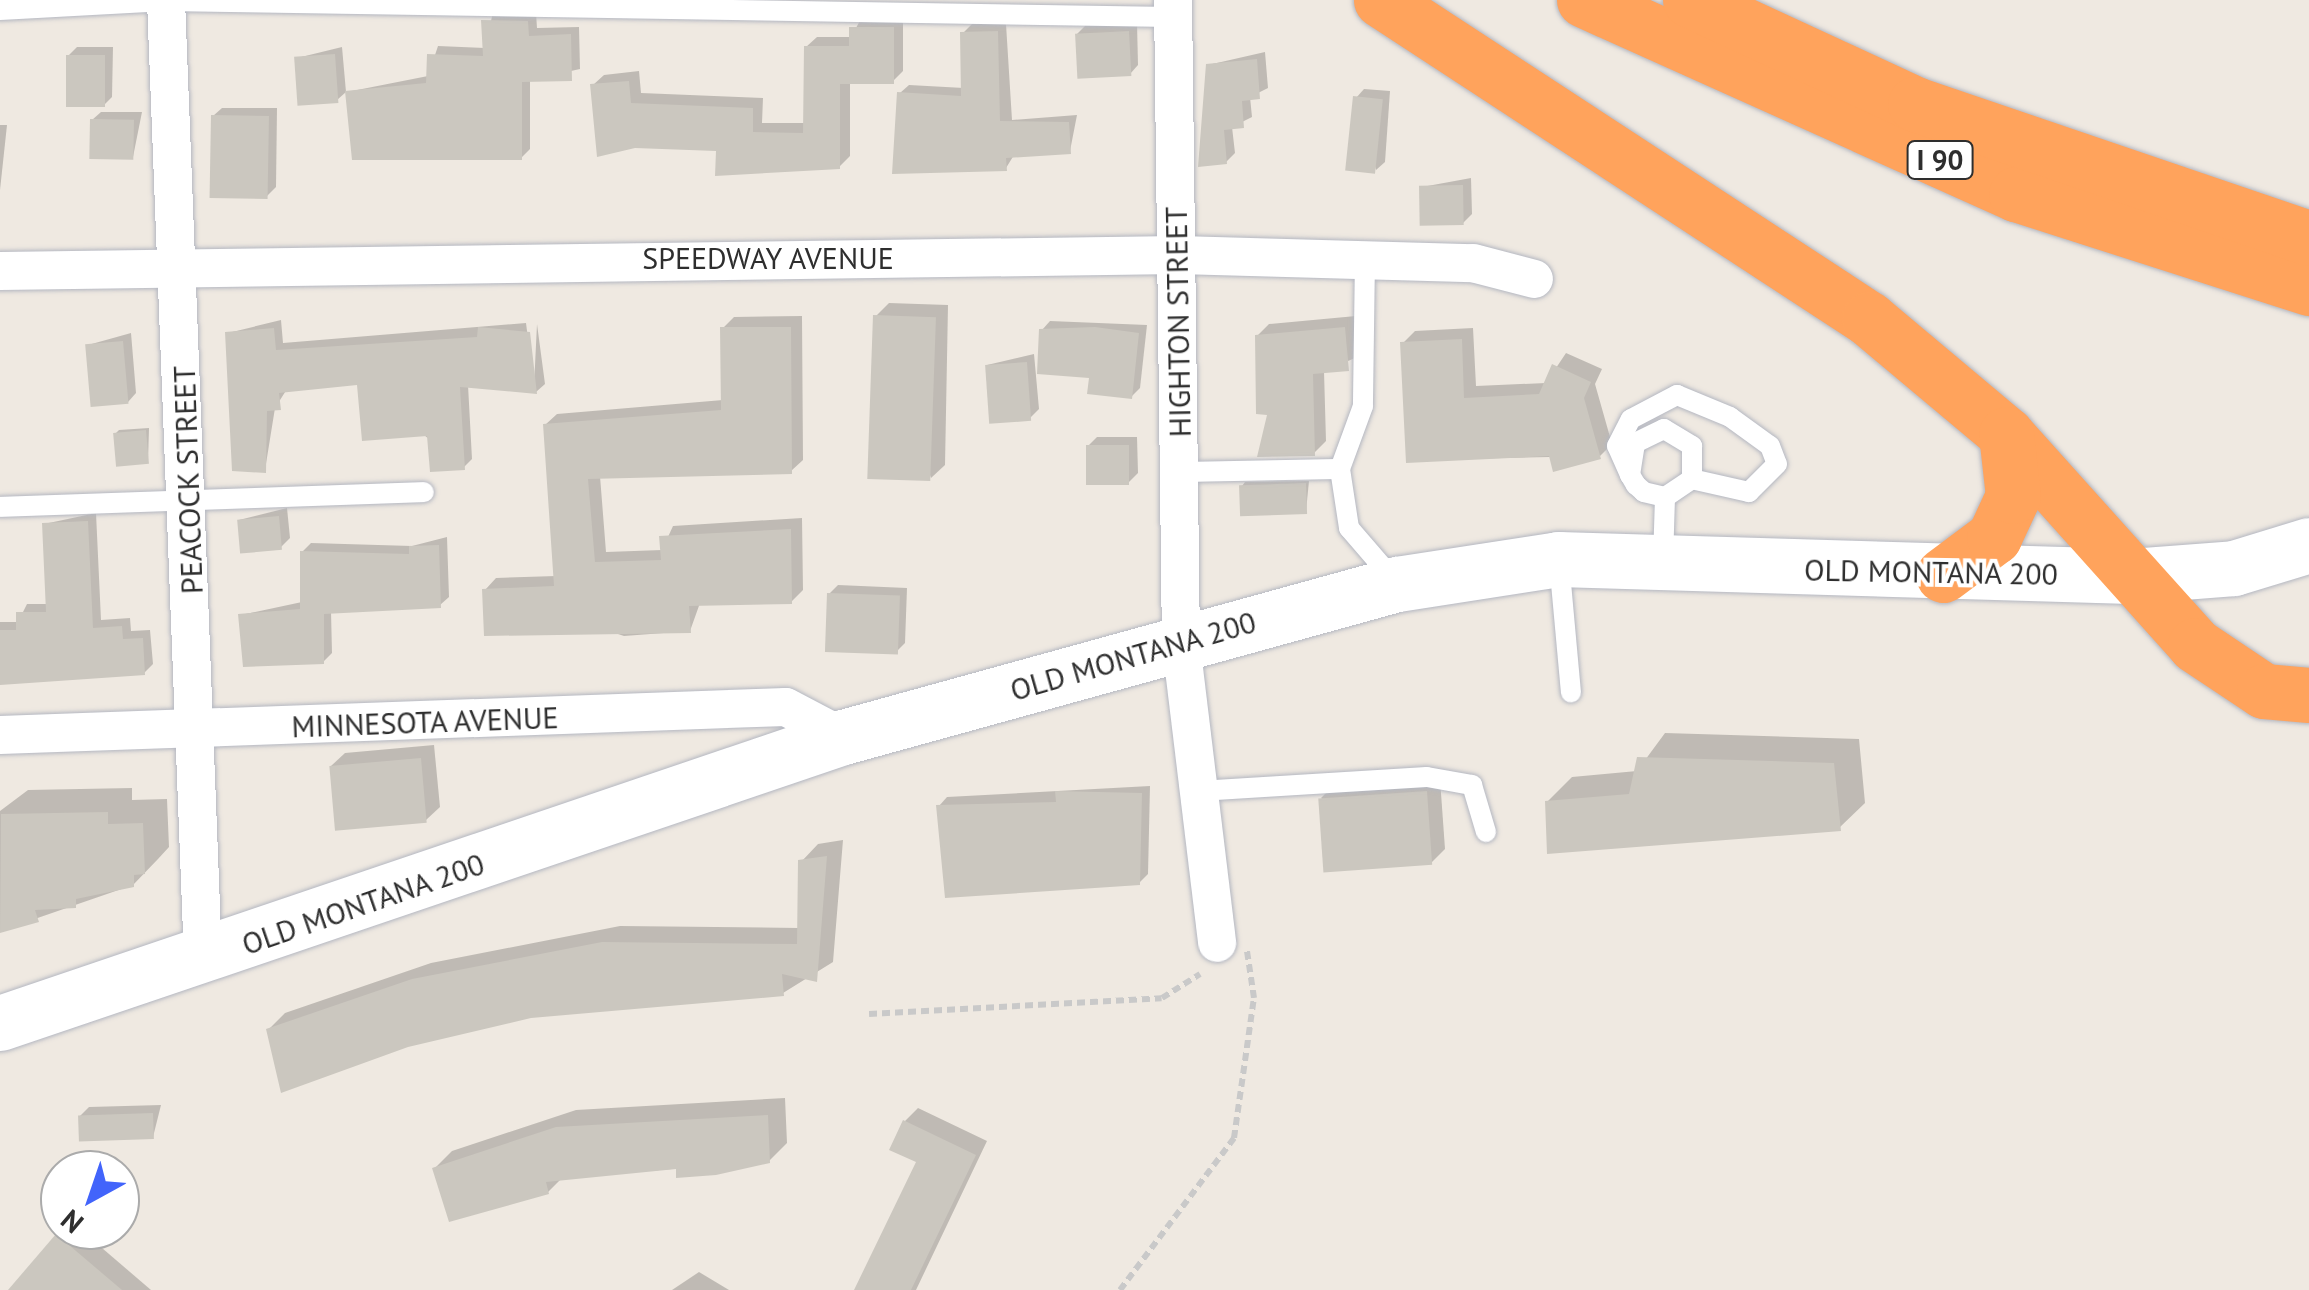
<!DOCTYPE html>
<style>
body{margin:0}
#map{position:relative;width:2309px;height:1290px;overflow:hidden;background:#efe9e1;font-family:"PT Sans",sans-serif}
div>[style]{position:absolute}
.shadow>*{inset:0;background:#0003}
.building>*{inset:0;background:#cbc7bf;transform-origin:0 0}
.path>*{height:6px;margin-top:-3px;transform-origin:0;background:repeating-linear-gradient(90deg,#c9c9c9 0 8px,transparent 0 13px)}
.roads{filter:drop-shadow(0 0 2px #b4b7c1) drop-shadow(0 0 2px #b4b7c1)}
.service>*{height:20px;margin:-10px;padding:0 10px;transform-origin:10px;border-radius:10px;background:#fff}
.minor>*{height:38px;margin:-19px;padding:0 19px;transform-origin:19px;border-radius:19px;background:#fff}
.secondary>*{height:55px;margin:-27.5px;padding:0 27.5px;transform-origin:27.5px;border-radius:27.5px;background:#fff}
.motorway>*{height:55px;margin:-27.5px;padding:0 27.5px;transform-origin:27.5px;border-radius:27.5px;background:#ffa35c}
span{translate:-50% -50%;white-space:nowrap;text-align:center;line-height:1.15;-webkit-text-stroke:8px #fff;paint-order:stroke}
.shield-label span{padding:2px 8px;background:#fff;border:2px solid;border-radius:8px;-webkit-text-stroke-width:0}
.shield-label{font-size:28px;color:#2e2e2e;font-weight:700}
.street-label{font-size:30px;color:#2e2e2e}
.north{position:absolute;left:40px;top:1150px;width:100px;height:100px;box-sizing:border-box;background:#fff;border:2px solid #ababab;border-radius:50%;rotate:220deg;font-size:28px;font-weight:700;line-height:40px;text-align:center;color:#2e2e2e}
.north::after{content:'';display:block;margin:auto;width:35px;height:45px;background:#4264fb;clip-path:polygon(50% 0,100% 100%,50% 72%,0 100%)}
</style>
<div id="map">
<div class="shadow">
<i style="clip-path:polygon(493px 12px,536px 13px,537px 28px,579px 27px,580px 69px,530px 80px,530px 149px,521px 158px,347px 92px,428px 76px,438px 46px,485px 48px)"></i>
<i style="clip-path:polygon(862px 17px,903px 17px,903px 71px,893px 81px,850px 81px,850px 156px,839px 167px,718px 149px,593px 85px,604px 75px,639px 71px,641px 93px,763px 98px,762px 123px,806px 123px,806px 47px,817px 37px,851px 37px)"></i>
<i style="clip-path:polygon(1137px 23px,1138px 65px,1130px 74px,1077px 34px,1086px 25px)"></i>
<i style="clip-path:polygon(972px 24px,1006px 24px,1012px 120px,1077px 115px,1070px 151px,1014px 155px,1006px 168px,900px 93px,909px 85px,964px 88px,963px 33px)"></i>
<i style="clip-path:polygon(77px 47px,113px 47px,112px 97px,104px 105px,68px 56px)"></i>
<i style="clip-path:polygon(342px 47px,346px 92px,337px 100px,297px 58px)"></i>
<i style="clip-path:polygon(1265px 52px,1268px 88px,1250px 97px,1252px 117px,1232px 127px,1235px 153px,1226px 162px,1208px 65px)"></i>
<i style="clip-path:polygon(1364px 89px,1390px 91px,1385px 162px,1376px 170px,1356px 98px)"></i>
<i style="clip-path:polygon(222px 108px,277px 108px,276px 187px,267px 196px,213px 116px)"></i>
<i style="clip-path:polygon(101px 112px,142px 112px,133px 157px,92px 120px)"></i>
<i style="clip-path:polygon(0 125px,7px 125px,0 190px)"></i>
<i style="clip-path:polygon(1471px 178px,1472px 214px,1463px 223px,1422px 187px)"></i>
<i style="clip-path:polygon(889px 303px,948px 305px,945px 465px,931px 478px,876px 316px)"></i>
<i style="clip-path:polygon(802px 316px,803px 460px,791px 471px,600px 476px,606px 552px,662px 550px,673px 526px,802px 518px,803px 590px,791px 602px,700px 603px,690px 631px,624px 636px,485px 590px,496px 578px,556px 576px,545px 425px,557px 414px,723px 400px,723px 328px,734px 317px)"></i>
<i style="clip-path:polygon(1356px 316px,1360px 356px,1324px 371px,1326px 441px,1314px 453px,1270px 413px,1257px 336px,1269px 324px)"></i>
<i style="clip-path:polygon(281px 320px,283px 343px,526px 323px,534px 386px,537px 324px,545px 384px,536px 392px,468px 385px,472px 459px,464px 467px,359px 383px,287px 389px,275px 408px,265px 470px,228px 333px)"></i>
<i style="clip-path:polygon(1050px 321px,1147px 325px,1140px 388px,1131px 397px,1092px 375px,1042px 330px)"></i>
<i style="clip-path:polygon(1473px 328px,1476px 386px,1546px 383px,1566px 353px,1602px 369px,1595px 384px,1612px 444px,1600px 456px,1409px 460px,1403px 343px,1415px 331px)"></i>
<i style="clip-path:polygon(131px 333px,136px 393px,128px 402px,88px 345px)"></i>
<i style="clip-path:polygon(1034px 354px,1039px 409px,1030px 418px,987px 365px)"></i>
<i style="clip-path:polygon(149px 428px,148px 462px,115px 434px,119px 430px)"></i>
<i style="clip-path:polygon(1097px 437px,1137px 437px,1138px 473px,1129px 482px,1088px 446px)"></i>
<i style="clip-path:polygon(1309px 481px,1306px 511px,1242px 486px,1245px 482px)"></i>
<i style="clip-path:polygon(287px 508px,290px 538px,281px 547px,239px 520px)"></i>
<i style="clip-path:polygon(96px 513px,101px 620px,130px 618px,131px 631px,150px 630px,153px 664px,144px 673px,0 682px,0 622px,18px 622px,27px 604px,48px 604px,44px 524px)"></i>
<i style="clip-path:polygon(447px 537px,449px 597px,440px 605px,331px 611px,332px 653px,323px 662px,241px 615px,302px 602px,302px 552px,311px 543px,412px 546px)"></i>
<i style="clip-path:polygon(838px 585px,907px 588px,905px 643px,896px 652px,829px 594px)"></i>
<i style="clip-path:polygon(1665px 733px,1859px 739px,1865px 803px,1839px 828px,1547px 802px,1572px 777px,1637px 771px)"></i>
<i style="clip-path:polygon(434px 745px,440px 807px,426px 820px,331px 766px,345px 753px)"></i>
<i style="clip-path:polygon(1440px 779px,1445px 849px,1431px 863px,1321px 798px,1334px 785px)"></i>
<i style="clip-path:polygon(1150px 786px,1148px 874px,1139px 883px,939px 806px,947px 797px)"></i>
<i style="clip-path:polygon(132px 788px,132px 800px,167px 799px,169px 847px,158px 859px,133px 885px,0 931px,0 811px,28px 790px)"></i>
<i style="clip-path:polygon(843px 840px,833px 962px,783px 993px,268px 1030px,285px 1013px,431px 963px,620px 926px,799px 928px,801px 862px,818px 844px)"></i>
<i style="clip-path:polygon(785px 1098px,787px 1143px,769px 1161px,562px 1178px,548px 1192px,435px 1168px,452px 1151px,576px 1110px)"></i>
<i style="clip-path:polygon(161px 1105px,153px 1137px,80px 1116px,89px 1107px)"></i>
<i style="clip-path:polygon(918px 1108px,987px 1141px,916px 1290px,857px 1290px,919px 1161px,905px 1121px)"></i>
<i style="clip-path:polygon(63px 1230px,81px 1230px,151px 1290px,18px 1290px)"></i>
<i style="clip-path:polygon(699px 1272px,729px 1290px,672px 1290px)"></i>
</div>
<div class="building">
<i style="clip-path:polygon(481px 20px,528px 21px,529px 36px,571px 34px,572px 81px,522px 82px,522px 160px,352px 160px,345px 91px,426px 83px,427px 54px,483px 56px)"></i>
<i style="clip-path:polygon(849px 27px,894px 27px,894px 84px,840px 84px,840px 169px,715px 176px,716px 151px,635px 148px,597px 157px,590px 84px,629px 81px,631px 103px,753px 108px,753px 132px,803px 133px,804px 46px,849px 46px)"></i>
<i style="clip-path:polygon(998px 31px,1000px 121px,1069px 122px,1071px 154px,1006px 158px,1007px 171px,892px 174px,897px 92px,961px 96px,960px 32px)"></i>
<i style="left:1129px;top:31px;width:45px;height:54px;rotate:87deg"></i>
<i style="left:335px;top:54px;width:49px;height:41px;rotate:86deg"></i>
<i style="left:66px;top:55px;width:39px;height:52px"></i>
<i style="clip-path:polygon(1257px 59px,1260px 99px,1242px 101px,1244px 128px,1224px 130px,1227px 164px,1198px 167px,1206px 64px)"></i>
<i style="left:1353px;top:96px;width:30px;height:75px;rotate:6deg"></i>
<i style="left:211px;top:115px;width:58px;height:83px;rotate:1deg"></i>
<i style="left:90px;top:119px;width:44px;height:40px;rotate:1deg"></i>
<i style="left:1463px;top:185px;width:40px;height:44px;rotate:89deg"></i>
<i style="left:873px;top:315px;width:63px;height:164px;rotate:2deg"></i>
<i style="clip-path:polygon(478px 327px,530px 332px,537px 394px,460px 387px,465px 470px,430px 472px,427px 436px,362px 441px,357px 385px,279px 393px,281px 410px,267px 411px,266px 473px,232px 471px,225px 332px,274px 328px,276px 350px,477px 337px)"></i>
<i style="clip-path:polygon(720px 327px,791px 327px,792px 474px,588px 479px,595px 562px,661px 560px,659px 536px,791px 529px,792px 604px,689px 606px,691px 633px,484px 636px,482px 589px,554px 586px,543px 424px,721px 410px)"></i>
<i style="clip-path:polygon(1095px 327px,1139px 333px,1132px 399px,1087px 394px,1089px 378px,1037px 374px,1039px 329px)"></i>
<i style="clip-path:polygon(1345px 327px,1349px 371px,1313px 374px,1315px 456px,1257px 457px,1267px 415px,1256px 414px,1255px 335px)"></i>
<i style="clip-path:polygon(1462px 339px,1464px 398px,1539px 394px,1552px 364px,1591px 382px,1584px 398px,1601px 459px,1553px 472px,1549px 456px,1406px 463px,1400px 342px)"></i>
<i style="left:123px;top:341px;width:63px;height:38px;rotate:85deg"></i>
<i style="left:1027px;top:362px;width:59px;height:42px;rotate:86deg"></i>
<i style="left:146px;top:430px;width:34px;height:33px;rotate:85deg"></i>
<i style="left:1086px;top:445px;width:43px;height:40px"></i>
<i style="left:1306px;top:483px;width:31px;height:67px;rotate:88deg"></i>
<i style="left:279px;top:516px;width:34px;height:42px;rotate:85deg"></i>
<i style="clip-path:polygon(88px 521px,93px 628px,122px 626px,123px 639px,143px 638px,145px 675px,0 685px,0 630px,16px 630px,16px 612px,46px 612px,42px 523px)"></i>
<i style="clip-path:polygon(439px 545px,441px 608px,324px 614px,324px 664px,243px 667px,238px 614px,300px 609px,300px 551px,409px 554px,409px 546px)"></i>
<i style="left:827px;top:593px;width:73px;height:59px;rotate:2deg"></i>
<i style="clip-path:polygon(1637px 757px,1834px 763px,1841px 831px,1547px 854px,1545px 801px,1629px 794px)"></i>
<i style="left:421px;top:758px;width:65px;height:92px;rotate:85deg"></i>
<i style="clip-path:polygon(1055px 791px,1142px 793px,1140px 885px,945px 898px,936px 805px,1056px 802px)"></i>
<i style="left:1427px;top:791px;width:74px;height:109px;rotate:86deg"></i>
<i style="clip-path:polygon(108px 812px,108px 824px,143px 823px,145px 874px,134px 875px,134px 887px,76px 899px,76px 908px,35px 910px,39px 922px,0 933px,1px 814px)"></i>
<i style="clip-path:polygon(827px 856px,817px 982px,782px 974px,784px 996px,531px 1018px,408px 1047px,281px 1093px,266px 1029px,412px 979px,602px 942px,797px 944px,798px 860px)"></i>
<i style="left:153px;top:1113px;width:26px;height:75px;rotate:88deg"></i>
<i style="clip-path:polygon(768px 1115px,770px 1163px,716px 1175px,676px 1178px,676px 1169px,546px 1182px,549px 1194px,449px 1222px,432px 1168px,556px 1127px)"></i>
<i style="clip-path:polygon(903px 1120px,976px 1155px,911px 1290px,854px 1290px,916px 1162px,889px 1150px)"></i>
<i style="clip-path:polygon(56px 1234px,122px 1290px,8px 1290px)"></i>
</div>
<div class="path">
<i style="left:869px;top:1014px;width:293px;rotate:-3.1deg"></i>
<i style="left:1162px;top:998px;width:45px;rotate:-32.3deg"></i>
<i style="left:1120px;top:1290px;width:190px;rotate:-53.1deg"></i>
<i style="left:1234px;top:1138px;width:141px;rotate:-81.9deg"></i>
<i style="left:1254px;top:998px;width:48px;rotate:-98.5deg"></i>
</div>
<div class="roads">
<div class="service">
<i style="left:0;top:10px;width:166px;rotate:-3.1deg"></i>
<i style="left:166px;top:1px;width:1006px;rotate:0.91deg"></i>
<i style="left:1365px;top:258px;width:148px;rotate:90.8deg"></i>
<i style="left:1363px;top:406px;width:67px;rotate:110.1deg"></i>
<i style="left:1340px;top:469px;width:60px;rotate:81.3deg"></i>
<i style="left:1349px;top:528px;width:67px;rotate:49.2deg"></i>
<i style="left:1180px;top:472px;width:160px;rotate:-1.1deg"></i>
<i style="left:1630px;top:475px;width:32px;rotate:-81deg"></i>
<i style="left:1635px;top:443px;width:32px;rotate:-26deg"></i>
<i style="left:1664px;top:429px;width:33px;rotate:31deg"></i>
<i style="left:1692px;top:446px;width:33px;rotate:90deg"></i>
<i style="left:1692px;top:479px;width:32px;rotate:146deg"></i>
<i style="left:1665px;top:497px;width:22px;rotate:-167deg"></i>
<i style="left:1644px;top:492px;width:11px;rotate:-139deg"></i>
<i style="left:1636px;top:485px;width:12px;rotate:-121deg"></i>
<i style="left:1630px;top:475px;width:32px;rotate:-114deg"></i>
<i style="left:1617px;top:446px;width:30px;rotate:-63deg"></i>
<i style="left:1631px;top:419px;width:52px;rotate:-27.6deg"></i>
<i style="left:1677px;top:395px;width:57px;rotate:22.5deg"></i>
<i style="left:1730px;top:417px;width:49px;rotate:35.9deg"></i>
<i style="left:1770px;top:446px;width:19px;rotate:69deg"></i>
<i style="left:1777px;top:464px;width:40px;rotate:135deg"></i>
<i style="left:1749px;top:492px;width:58px;rotate:-167.2deg"></i>
<i style="left:0;top:507px;width:424px;rotate:-2deg"></i>
<i style="left:1559px;top:561px;width:132px;rotate:84.8deg"></i>
<i style="left:1663px;top:561px;width:64px;rotate:-88.2deg"></i>
<i style="left:1199px;top:791px;width:228px;rotate:-3.5deg"></i>
<i style="left:1427px;top:777px;width:46px;rotate:10.1deg"></i>
<i style="left:1472px;top:785px;width:49px;rotate:73.4deg"></i>
</div>
<div class="minor">
<i style="left:166px;top:0;width:961px;rotate:87.79deg"></i>
<i style="left:1173px;top:0;width:644px;rotate:89.29deg"></i>
<i style="left:1181px;top:644px;width:301px;rotate:83.1deg"></i>
<i style="left:0;top:271px;width:1179px;rotate:-0.78deg"></i>
<i style="left:1179px;top:255px;width:294px;rotate:1.6deg"></i>
<i style="left:1473px;top:263px;width:63px;rotate:14.7deg"></i>
<i style="left:0;top:735px;width:786px;rotate:-2.04deg"></i>
<i style="left:786px;top:707px;width:64px;rotate:27.8deg"></i>
</div>
<div class="secondary">
<i style="left:0;top:1023px;width:890px;rotate:-18.74deg"></i>
<i style="left:843px;top:737px;width:575px;rotate:-15.44deg"></i>
<i style="left:1397px;top:584px;width:163px;rotate:-8.8deg"></i>
<i style="left:1558px;top:559px;width:573px;rotate:1.7deg"></i>
<i style="left:2131px;top:576px;width:103px;rotate:-4.4deg"></i>
<i style="left:2234px;top:568px;width:78px;rotate:-17deg"></i>
</div>
<div class="motorway">
<i style="left:1381px;top:0;width:583px;rotate:33.17deg"></i>
<i style="left:1869px;top:319px;width:179px;rotate:40deg"></i>
<i style="left:2006px;top:434px;width:283px;rotate:48.1deg"></i>
<i style="left:2195px;top:645px;width:83px;rotate:33.7deg"></i>
<i style="left:2264px;top:691px;width:45px;rotate:5.1deg"></i>
<i style="left:1584px;top:0;width:474px;rotate:24.2deg"></i>
<i style="left:2016px;top:194px;width:308px;rotate:17.8deg"></i>
<i style="left:1690px;top:0;width:248px;rotate:24.8deg"></i>
<i style="left:1915px;top:104px;width:416px;rotate:18.8deg"></i>
<i style="left:1943px;top:575px;width:64px;rotate:-36.7deg"></i>
<i style="left:1994px;top:537px;width:45px;rotate:-65.1deg"></i>
<i style="left:2013px;top:496px;width:62px;rotate:-96.4deg"></i>
</div>
</div>
<div class="shield-label">
<span style="left:1940px;top:160px">I 90</span>
</div>
<div class="street-label">
<span style="left:768px;top:258px">SPEEDWAY AVENUE</span>
<span style="left:1178px;top:322px;rotate:-91deg">HIGHTON STREET</span>
<span style="left:188px;top:480px;rotate:-92deg">PEACOCK STREET</span>
<span style="left:1931px;top:572px;rotate:1deg">OLD MONTANA 200</span>
<span style="left:1133px;top:656px;rotate:-16deg">OLD MONTANA 200</span>
<span style="left:425px;top:722px;rotate:-2deg">MINNESOTA AVENUE</span>
<span style="left:363px;top:904px;rotate:-19deg">OLD MONTANA 200</span>
</div>
<div class="north">N</div>
</div>
